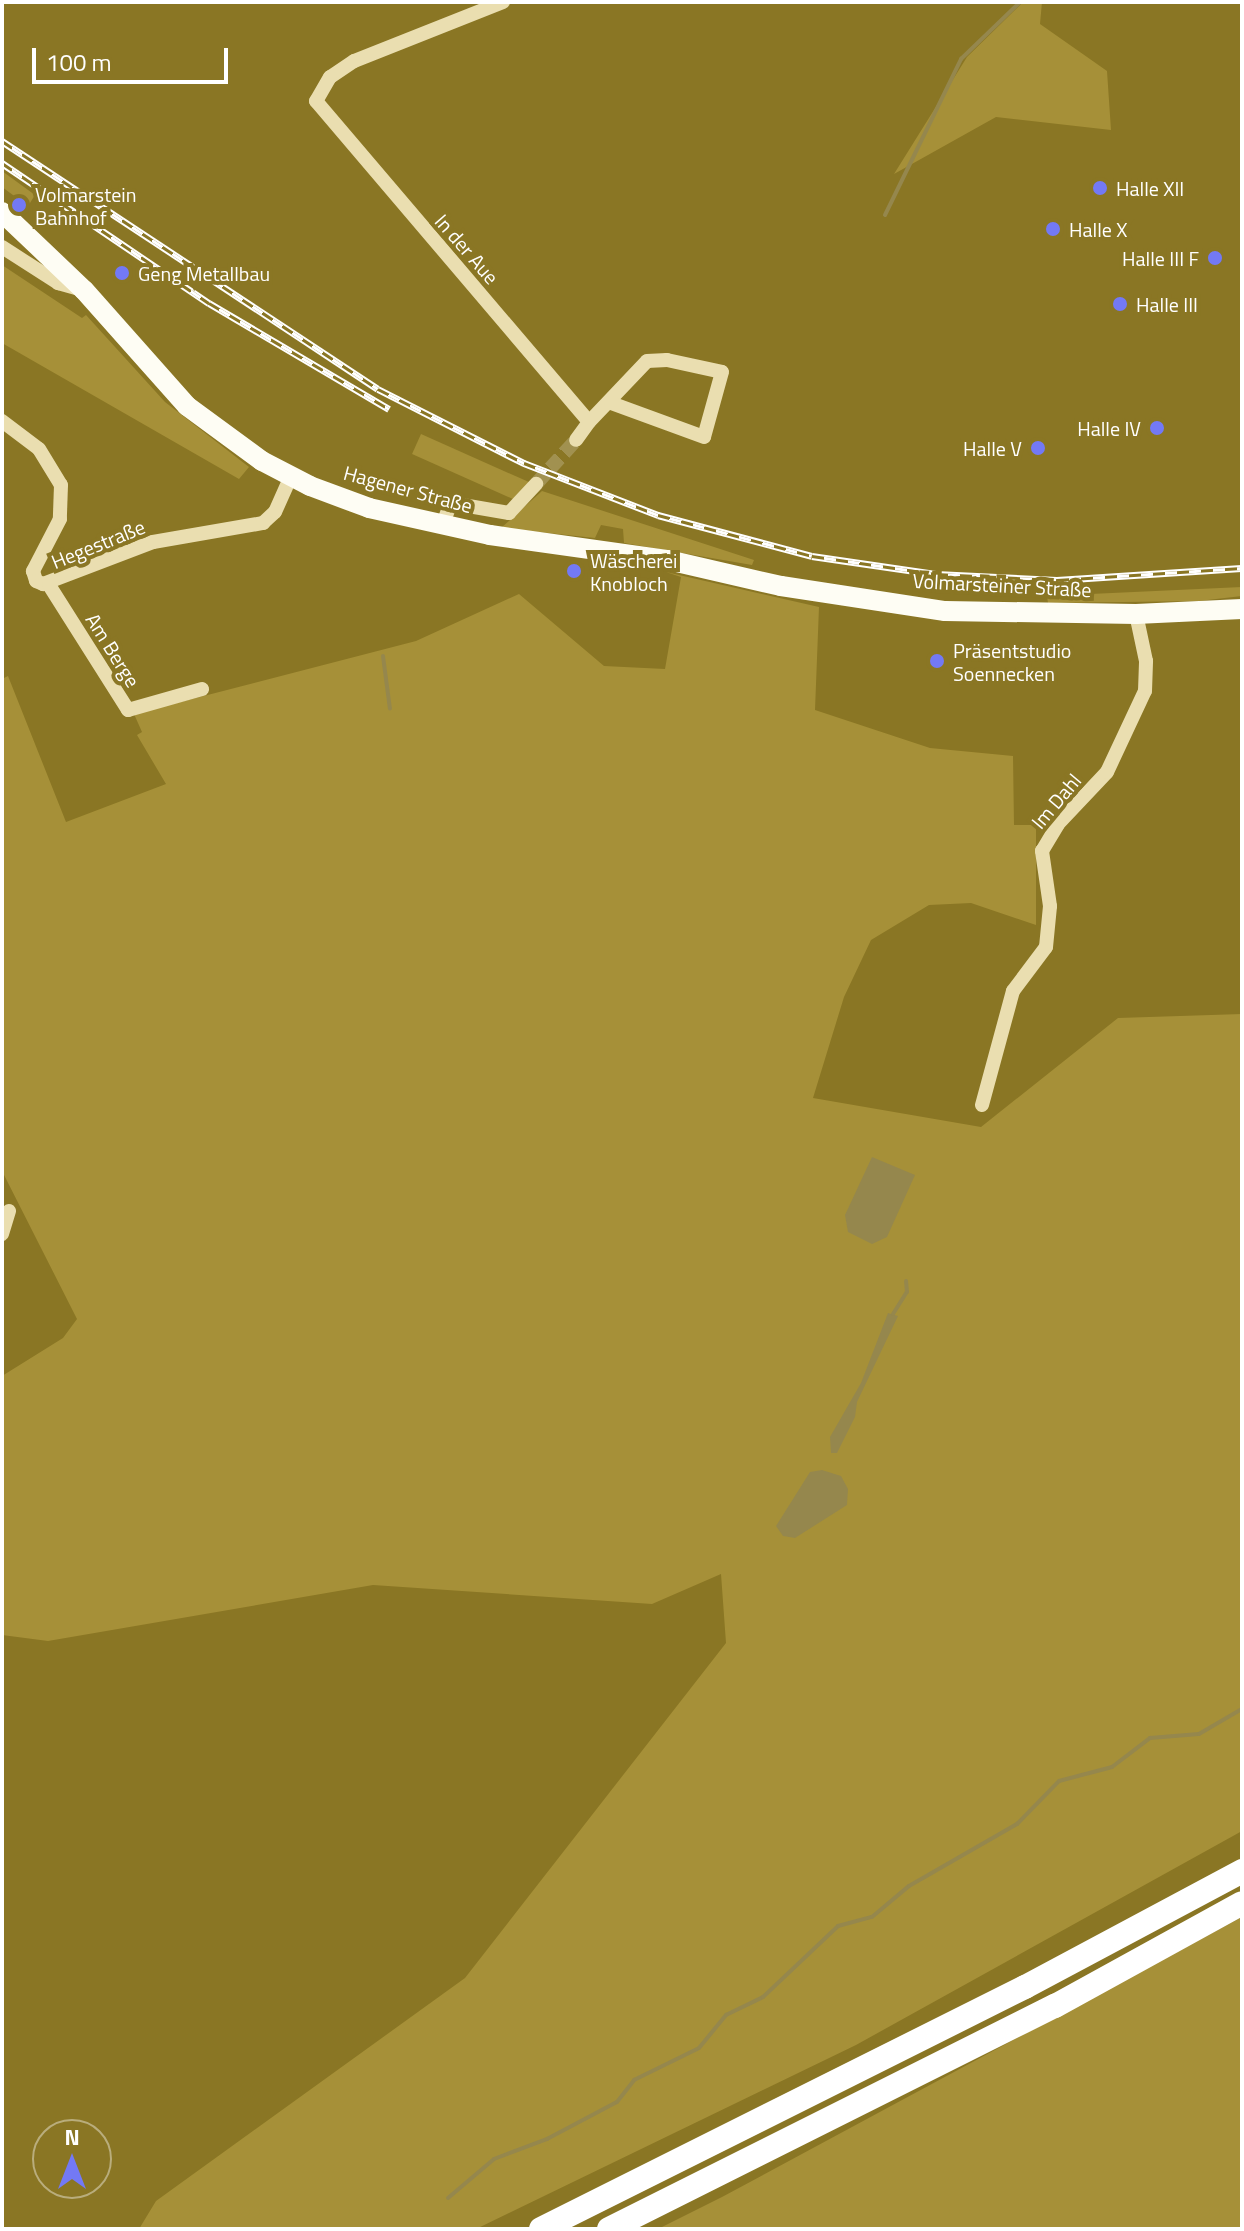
<!DOCTYPE html>
<meta charset="utf-8">
<style>
body{margin:0}
#map{position:relative;width:1244px;height:2231px;overflow:hidden;background:#8a7624;font-family:"Titillium Web",sans-serif}
div>[style]{position:absolute}
.green>*{inset:0;background:#a69038;transform-origin:0 0}
.water>*{inset:0;background:#95874d}
.stream>*{height:4px;margin:-2px;padding:0 2px;transform-origin:2px;border-radius:2px;background:#95874d}
.minor-tunnel>*{height:14px;margin-top:-7px;transform-origin:0;background:repeating-linear-gradient(90deg,#a19150 0 14px,transparent 0 21px)}
.minor>*{height:14px;margin:-7px;padding:0 7px;transform-origin:7px;border-radius:7px;background:#eadeb0}
.major>*{height:20px;margin:-10px;padding:0 10px;transform-origin:10px;border-radius:10px;background:#fefdf4}
.highway>*{height:24px;margin:-12px;padding:0 12px;transform-origin:12px;border-radius:12px;background:#fff}
.rail>*{height:7px;margin-top:-3.5px;transform-origin:0;background:repeating-linear-gradient(90deg,#8a7624 0 12px,#fff 0 24px);box-sizing:border-box;border-block:2px solid #fff}
.dots>*{width:22px;height:22px;translate:-50% -50%;box-sizing:border-box;border:4px solid #8a7624;border-radius:50%}
span{translate:-50% -50%;white-space:nowrap;text-align:center;line-height:1.15;-webkit-text-stroke:8px #8a7624;paint-order:stroke}
.poi-label{font-size:20px;color:#fff}
.left{translate:0 -50%;text-align:left}
.right{translate:-100% -50%;text-align:right}
.street-label{font-size:20px;color:#fff}
.frame{position:absolute;inset:0;border:4px solid #fff;pointer-events:none}
.north{position:absolute;left:32px;top:2119px;width:80px;height:80px;box-sizing:border-box;background:#8a7624;border:2px solid #b9ad7c;border-radius:50%;rotate:0deg;font-size:22px;font-weight:700;line-height:32px;text-align:center;color:#fff}
.north::after{content:'';display:block;margin:auto;width:28px;height:36px;background:#7379f5;clip-path:polygon(50% 0,100% 100%,50% 72%,0 100%)}
.scale{position:absolute;left:32px;top:48px;width:196px;height:36px;box-sizing:border-box;border:4px solid #fff;border-top:0;padding-left:10px;font-size:24px;line-height:28px;white-space:nowrap;color:#fff;-webkit-text-stroke:6px #8a7624;paint-order:stroke}
</style>
<div id="map">
<div class="green">
<i style="clip-path:polygon(1023px 2px,1042px 2px,1040px 24px,1107px 71px,1111px 130px,996px 117px,894px 174px,967px 57px)"></i>
<i style="clip-path:polygon(2px 171px,35px 195px,28px 206px,2px 187px)"></i>
<i style="clip-path:polygon(2px 265px,82px 318px,86px 315px,165px 402px,249px 467px,239px 479px,2px 343px)"></i>
<i style="left:421px;top:434px;width:120px;height:22px;rotate:24deg"></i>
<i style="clip-path:polygon(542px 491px,754px 560px,752px 565px,624px 543px,623px 529px,601px 525px,595px 538px,501px 528px)"></i>
<i style="clip-path:polygon(666px 572px,819px 607px,815px 710px,930px 748px,1013px 756px,1014px 825px,1036px 825px,1036px 925px,971px 903px,929px 905px,871px 940px,844px 997px,813px 1098px,981px 1127px,1118px 1018px,1242px 1014px,1242px 1831px,856px 2045px,476px 2229px,139px 2229px,156px 2201px,465px 1978px,726px 1643px,721px 1574px,652px 1604px,373px 1585px,48px 1641px,2px 1635px,2px 1376px,63px 1338px,77px 1319px,2px 1171px,2px 679px,8px 676px,66px 822px,166px 784px,137px 735px,142px 732px,134px 714px,416px 641px,519px 594px,604px 666px,665px 669px,681px 577px)"></i>
<i style="clip-path:polygon(1242px 587px,1242px 596px,1199px 601px,1048px 603px,1047px 596px)"></i>
<i style="clip-path:polygon(1242px 1917px,1242px 2229px,658px 2229px,722px 2197px)"></i>
</div>
<div class="water">
<i style="clip-path:polygon(872px 1157px,915px 1175px,887px 1237px,872px 1244px,848px 1232px,845px 1215px)"></i>
<i style="clip-path:polygon(888px 1313px,898px 1316px,857px 1402px,855px 1417px,837px 1453px,831px 1453px,830px 1437px,861px 1383px)"></i>
<i style="clip-path:polygon(822px 1470px,841px 1476px,848px 1489px,847px 1505px,795px 1538px,783px 1536px,776px 1526px,810px 1472px)"></i>
</div>
<div class="stream">
<i style="left:885px;top:215px;width:174px;rotate:-64deg"></i>
<i style="left:961px;top:59px;width:82px;rotate:-44deg"></i>
<i style="left:383px;top:656px;width:53px;rotate:82.5deg"></i>
<i style="left:893px;top:1314px;width:26px;rotate:-58deg"></i>
<i style="left:907px;top:1292px;width:11px;rotate:-95deg"></i>
<i style="left:448px;top:2198px;width:60px;rotate:-40.3deg"></i>
<i style="left:494px;top:2159px;width:57px;rotate:-20.7deg"></i>
<i style="left:547px;top:2139px;width:79px;rotate:-27.9deg"></i>
<i style="left:617px;top:2102px;width:28px;rotate:-52deg"></i>
<i style="left:634px;top:2080px;width:72px;rotate:-26.2deg"></i>
<i style="left:699px;top:2048px;width:43px;rotate:-50.7deg"></i>
<i style="left:726px;top:2015px;width:41px;rotate:-25.9deg"></i>
<i style="left:763px;top:1997px;width:103px;rotate:-43.4deg"></i>
<i style="left:838px;top:1926px;width:35px;rotate:-15deg"></i>
<i style="left:872px;top:1917px;width:48px;rotate:-40deg"></i>
<i style="left:909px;top:1886px;width:125px;rotate:-29.9deg"></i>
<i style="left:1017px;top:1824px;width:60px;rotate:-45.7deg"></i>
<i style="left:1059px;top:1781px;width:55px;rotate:-14.8deg"></i>
<i style="left:1112px;top:1767px;width:48px;rotate:-37.3deg"></i>
<i style="left:1150px;top:1738px;width:49px;rotate:-4.7deg"></i>
<i style="left:1199px;top:1734px;width:50px;rotate:-30.2deg"></i>
</div>
<div class="minor-tunnel">
<i style="left:536px;top:484px;width:59px;rotate:-47.7deg"></i>
</div>
<div class="minor">
<i style="left:503px;top:2px;width:160px;rotate:158.4deg"></i>
<i style="left:354px;top:61px;width:29px;rotate:146deg"></i>
<i style="left:330px;top:77px;width:28px;rotate:120deg"></i>
<i style="left:316px;top:101px;width:421px;rotate:49.6deg"></i>
<i style="left:589px;top:422px;width:22px;rotate:126deg"></i>
<i style="left:2px;top:247px;width:67px;rotate:32.7deg"></i>
<i style="left:58px;top:283px;width:25px;rotate:16deg"></i>
<i style="left:2px;top:421px;width:46px;rotate:37.1deg"></i>
<i style="left:39px;top:449px;width:42px;rotate:58.6deg"></i>
<i style="left:61px;top:485px;width:34px;rotate:92deg"></i>
<i style="left:60px;top:519px;width:59px;rotate:117.4deg"></i>
<i style="left:33px;top:571px;width:10px;rotate:73deg"></i>
<i style="left:36px;top:581px;width:8px;rotate:23deg"></i>
<i style="left:43px;top:584px;width:118px;rotate:-20.9deg"></i>
<i style="left:153px;top:542px;width:112px;rotate:-9.8deg"></i>
<i style="left:263px;top:523px;width:16px;rotate:-43deg"></i>
<i style="left:275px;top:512px;width:39px;rotate:-66deg"></i>
<i style="left:589px;top:422px;width:84px;rotate:-46.4deg"></i>
<i style="left:647px;top:361px;width:20px;rotate:-3deg"></i>
<i style="left:667px;top:360px;width:56px;rotate:12.3deg"></i>
<i style="left:722px;top:372px;width:67px;rotate:105.5deg"></i>
<i style="left:704px;top:437px;width:99px;rotate:-159.9deg"></i>
<i style="left:442px;top:526px;width:25px;rotate:-69deg"></i>
<i style="left:451px;top:503px;width:59px;rotate:9.8deg"></i>
<i style="left:509px;top:513px;width:40px;rotate:-47deg"></i>
<i style="left:49px;top:585px;width:148px;rotate:57.7deg"></i>
<i style="left:128px;top:710px;width:77px;rotate:-15.8deg"></i>
<i style="left:982px;top:1105px;width:118px;rotate:-74.8deg"></i>
<i style="left:1013px;top:991px;width:55px;rotate:-53.1deg"></i>
<i style="left:1046px;top:947px;width:41px;rotate:-84.4deg"></i>
<i style="left:1050px;top:906px;width:56px;rotate:-98.3deg"></i>
<i style="left:1042px;top:851px;width:31px;rotate:-59deg"></i>
<i style="left:1058px;top:824px;width:71px;rotate:-46.7deg"></i>
<i style="left:1107px;top:772px;width:89px;rotate:-64.9deg"></i>
<i style="left:1145px;top:691px;width:30px;rotate:-88deg"></i>
<i style="left:1146px;top:661px;width:48px;rotate:-102deg"></i>
<i style="left:2px;top:1234px;width:24px;rotate:-73deg"></i>
</div>
<div class="major">
<i style="left:2px;top:212px;width:113px;rotate:43.6deg"></i>
<i style="left:84px;top:290px;width:155px;rotate:48.4deg"></i>
<i style="left:187px;top:406px;width:93px;rotate:36.3deg"></i>
<i style="left:262px;top:461px;width:54px;rotate:27.5deg"></i>
<i style="left:310px;top:486px;width:63px;rotate:20.4deg"></i>
<i style="left:369px;top:508px;width:124px;rotate:12.6deg"></i>
<i style="left:490px;top:535px;width:180px;rotate:8deg"></i>
<i style="left:668px;top:560px;width:116px;rotate:13deg"></i>
<i style="left:781px;top:586px;width:166px;rotate:8.7deg"></i>
<i style="left:945px;top:611px;width:191px;rotate:0.9deg"></i>
<i style="left:1136px;top:614px;width:106px;rotate:-2.7deg"></i>
</div>
<div class="highway">
<i style="left:541px;top:2229px;width:541px;rotate:-26.57deg"></i>
<i style="left:1025px;top:1987px;width:246px;rotate:-28.1deg"></i>
<i style="left:609px;top:2229px;width:499px;rotate:-26.6deg"></i>
<i style="left:1055px;top:2006px;width:213px;rotate:-28.8deg"></i>
</div>
<div class="rail">
<i style="left:2px;top:141px;width:450px;rotate:33.4deg"></i>
<i style="left:378px;top:389px;width:164px;rotate:26.9deg"></i>
<i style="left:524px;top:463px;width:144px;rotate:21.2deg"></i>
<i style="left:658px;top:515px;width:159px;rotate:14.9deg"></i>
<i style="left:812px;top:556px;width:125px;rotate:8.3deg"></i>
<i style="left:936px;top:574px;width:121px;rotate:2.8deg"></i>
<i style="left:1057px;top:580px;width:185px;rotate:-3.7deg"></i>
<i style="left:2px;top:163px;width:250px;rotate:34.1deg"></i>
<i style="left:209px;top:303px;width:209px;rotate:30.5deg"></i>
</div>
<div class="dots">
<i style="left:1100px;top:188px;background:#7379f5"></i>
<i style="left:19px;top:205px;background:#7379f5"></i>
<i style="left:1053px;top:229px;background:#7379f5"></i>
<i style="left:1215px;top:258px;background:#7379f5"></i>
<i style="left:122px;top:273px;background:#7379f5"></i>
<i style="left:1120px;top:304px;background:#7379f5"></i>
<i style="left:1157px;top:428px;background:#7379f5"></i>
<i style="left:1038px;top:448px;background:#7379f5"></i>
<i style="left:574px;top:571px;background:#7379f5"></i>
<i style="left:937px;top:661px;background:#7379f5"></i>
</div>
<div class="poi-label">
<span class="left" style="left:1116px;top:188px">Halle XII</span>
<span class="left" style="left:35px;top:206px">Volmarstein<br>Bahnhof</span>
<span class="left" style="left:1069px;top:229px">Halle X</span>
<span class="right" style="left:1199px;top:258px">Halle III F</span>
<span class="left" style="left:138px;top:273px">Geng Metallbau</span>
<span class="left" style="left:1136px;top:304px">Halle III</span>
<span class="right" style="left:1141px;top:428px">Halle IV</span>
<span class="right" style="left:1022px;top:448px">Halle V</span>
<span class="left" style="left:590px;top:572px">Wäscherei<br>Knobloch</span>
<span class="left" style="left:953px;top:662px">Präsentstudio<br>Soennecken</span>
</div>
<div class="street-label">
<span style="left:467px;top:249px;rotate:49deg">In der Aue</span>
<span style="left:408px;top:489px;rotate:15deg">Hagener Straße</span>
<span style="left:98px;top:544px;rotate:-22deg">Hegestraße</span>
<span style="left:1002px;top:585px;rotate:3deg">Volmarsteiner Straße</span>
<span style="left:113px;top:650px;rotate:58deg">Am Berge</span>
<span style="left:1056px;top:801px;rotate:-50deg">Im Dahl</span>
</div>
<div class="frame"></div>
<div class="north">N</div>
<div class="scale">100 m</div>
</div>
